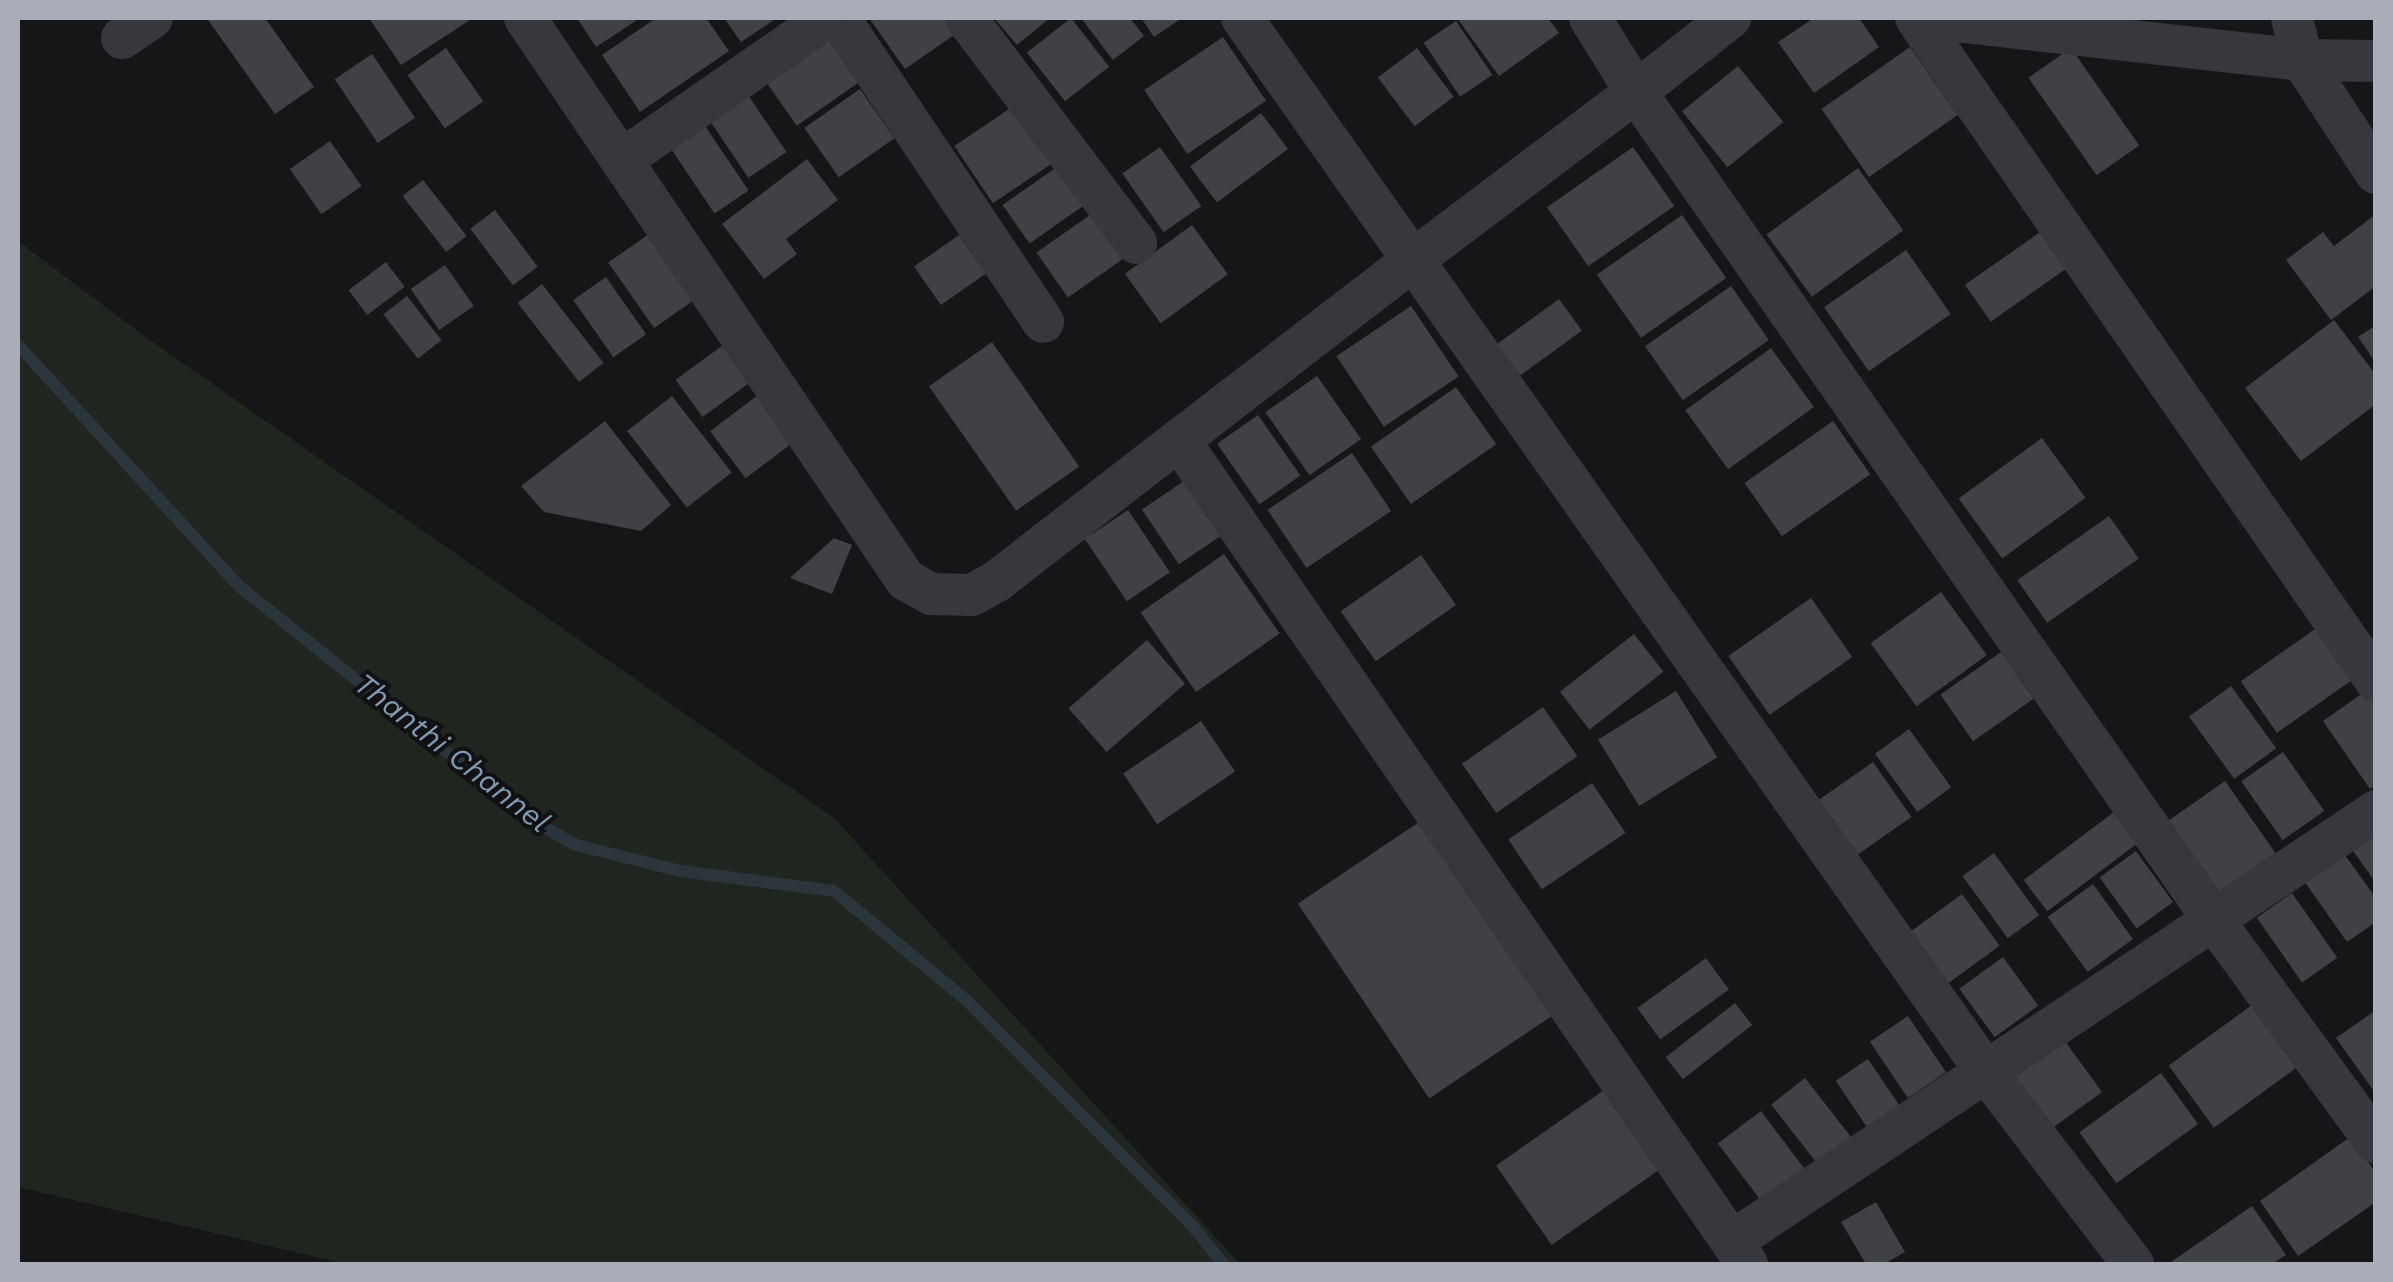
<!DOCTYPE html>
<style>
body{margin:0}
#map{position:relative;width:2393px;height:1282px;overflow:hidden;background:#161618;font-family:"Work Sans",sans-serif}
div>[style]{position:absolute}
.green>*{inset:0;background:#1e261f}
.stream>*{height:12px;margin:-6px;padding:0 6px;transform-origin:6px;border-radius:6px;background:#2c353c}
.building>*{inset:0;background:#404145;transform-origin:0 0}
.street>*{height:42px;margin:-21px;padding:0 21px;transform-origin:21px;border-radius:21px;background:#37383d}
span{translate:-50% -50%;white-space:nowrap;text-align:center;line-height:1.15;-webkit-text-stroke:8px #111113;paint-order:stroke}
.water-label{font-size:30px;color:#7f9bb3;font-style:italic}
.frame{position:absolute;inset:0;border:20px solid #a8adb8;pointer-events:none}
</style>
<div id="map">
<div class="green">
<i style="clip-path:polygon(18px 241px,147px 338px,834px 818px,1240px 1264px,346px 1264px,18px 1187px)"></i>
</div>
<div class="stream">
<i style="left:18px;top:345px;width:328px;rotate:47.5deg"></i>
<i style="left:240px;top:587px;width:375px;rotate:38.6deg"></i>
<i style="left:533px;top:821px;width:49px;rotate:29.2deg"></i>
<i style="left:576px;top:845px;width:107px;rotate:14deg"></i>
<i style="left:680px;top:871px;width:155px;rotate:7.4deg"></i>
<i style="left:834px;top:891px;width:171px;rotate:39.5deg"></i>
<i style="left:966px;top:1000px;width:317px;rotate:44.9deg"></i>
<i style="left:1191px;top:1224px;width:51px;rotate:51.3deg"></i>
</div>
<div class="building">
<i style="clip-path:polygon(212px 18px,265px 18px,314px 87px,275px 114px,208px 20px)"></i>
<i style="clip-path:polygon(369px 18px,473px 18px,401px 65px)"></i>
<i style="clip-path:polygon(577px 18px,640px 18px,596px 47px)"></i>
<i style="clip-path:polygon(656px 18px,706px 18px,729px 51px,640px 112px,602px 55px)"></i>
<i style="clip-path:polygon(724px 18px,777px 18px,741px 42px)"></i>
<i style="clip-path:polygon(869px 18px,962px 18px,967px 26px,905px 69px)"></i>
<i style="clip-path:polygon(994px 18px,1050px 18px,1017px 45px)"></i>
<i style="left:1071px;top:18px;width:62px;height:56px;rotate:52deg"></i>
<i style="clip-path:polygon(1081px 18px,1130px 18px,1144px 36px,1113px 60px)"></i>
<i style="clip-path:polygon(1141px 18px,1182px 18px,1154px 37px)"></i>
<i style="clip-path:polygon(1457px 18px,1548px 18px,1559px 33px,1499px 76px)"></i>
<i style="clip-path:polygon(1814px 18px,1859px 18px,1879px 47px,1814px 93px,1778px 42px)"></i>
<i style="left:1456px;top:21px;width:65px;height:39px;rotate:56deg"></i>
<i style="left:1223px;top:37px;width:77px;height:95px;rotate:56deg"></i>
<i style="left:829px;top:41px;width:51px;height:75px;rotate:55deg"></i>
<i style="left:1910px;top:47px;width:83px;height:108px;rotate:55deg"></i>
<i style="left:446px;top:48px;width:65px;height:47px;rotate:55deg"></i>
<i style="left:1417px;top:48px;width:61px;height:49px;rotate:53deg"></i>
<i style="left:2071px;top:48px;width:119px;height:52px;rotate:55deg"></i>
<i style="left:372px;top:54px;width:77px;height:45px;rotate:56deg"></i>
<i style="left:1738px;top:66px;width:72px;height:72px;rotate:51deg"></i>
<i style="left:744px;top:89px;width:76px;height:46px;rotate:56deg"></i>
<i style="left:860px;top:89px;width:60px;height:68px;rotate:55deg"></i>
<i style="left:1024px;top:99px;width:69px;height:84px;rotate:56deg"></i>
<i style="left:1261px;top:113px;width:45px;height:89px;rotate:53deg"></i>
<i style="left:701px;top:120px;width:85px;height:41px;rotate:56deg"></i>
<i style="left:330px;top:141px;width:55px;height:49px;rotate:55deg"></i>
<i style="left:1160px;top:147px;width:72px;height:46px;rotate:55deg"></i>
<i style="left:1633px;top:147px;width:72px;height:105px;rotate:55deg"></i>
<i style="clip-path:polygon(807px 159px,838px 200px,786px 239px,797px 254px,764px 279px,722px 224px)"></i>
<i style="left:1064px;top:162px;width:47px;height:75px;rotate:55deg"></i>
<i style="left:1858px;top:168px;width:77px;height:113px;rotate:54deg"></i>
<i style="left:423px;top:180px;width:71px;height:26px;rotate:52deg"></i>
<i style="left:495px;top:210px;width:71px;height:31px;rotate:53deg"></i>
<i style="left:1097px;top:210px;width:55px;height:74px;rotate:55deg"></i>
<i style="clip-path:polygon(2376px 214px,2376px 286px,2331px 320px,2286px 260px,2323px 232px,2334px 246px)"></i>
<i style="left:1682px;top:215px;width:77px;height:104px;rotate:55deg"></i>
<i style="left:1192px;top:225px;width:61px;height:83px;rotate:54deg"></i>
<i style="left:659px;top:227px;width:80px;height:62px;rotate:55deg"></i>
<i style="left:2046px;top:228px;width:45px;height:99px;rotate:55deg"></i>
<i style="left:959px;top:235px;width:47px;height:55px;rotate:55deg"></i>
<i style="left:1906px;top:250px;width:78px;height:100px;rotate:55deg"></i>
<i style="left:386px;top:262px;width:31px;height:47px;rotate:53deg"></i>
<i style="left:445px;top:265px;width:50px;height:42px;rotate:55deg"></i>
<i style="left:606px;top:277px;width:70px;height:40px;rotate:55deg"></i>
<i style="left:542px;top:284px;width:100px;height:31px;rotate:52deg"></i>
<i style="left:1731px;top:286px;width:66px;height:105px;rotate:55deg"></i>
<i style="left:407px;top:296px;width:56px;height:30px;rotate:52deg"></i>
<i style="left:1559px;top:299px;width:39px;height:79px;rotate:54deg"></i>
<i style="left:1411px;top:306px;width:85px;height:90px;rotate:56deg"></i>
<i style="clip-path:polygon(2334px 320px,2376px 375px,2376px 404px,2301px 461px,2245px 388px)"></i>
<i style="clip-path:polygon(2376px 325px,2376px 363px,2358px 337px)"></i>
<i style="left:737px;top:335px;width:46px;height:76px;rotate:54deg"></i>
<i style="left:992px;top:342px;width:152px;height:77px;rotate:55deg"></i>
<i style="left:1771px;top:348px;width:73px;height:106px;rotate:54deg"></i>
<i style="left:1317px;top:376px;width:77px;height:63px;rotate:55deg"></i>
<i style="left:1456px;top:387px;width:70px;height:104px;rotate:55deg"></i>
<i style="left:766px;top:389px;width:59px;height:70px;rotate:53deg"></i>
<i style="left:672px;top:396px;width:97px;height:57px;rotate:52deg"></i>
<i style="left:1258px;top:415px;width:74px;height:50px;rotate:55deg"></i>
<i style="clip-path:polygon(605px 421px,671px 505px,641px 531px,544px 512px,521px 486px)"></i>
<i style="left:1833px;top:421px;width:65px;height:108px;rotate:55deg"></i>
<i style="left:2042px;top:438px;width:74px;height:103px;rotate:54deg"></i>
<i style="left:1352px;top:453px;width:70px;height:102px;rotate:56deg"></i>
<i style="left:1190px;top:477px;width:66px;height:58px;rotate:56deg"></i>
<i style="left:1128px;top:510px;width:75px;height:52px;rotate:56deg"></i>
<i style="left:2109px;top:516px;width:52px;height:112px;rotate:55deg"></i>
<i style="clip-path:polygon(834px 538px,852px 545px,832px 594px,790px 578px)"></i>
<i style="left:1224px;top:554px;width:97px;height:102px;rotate:55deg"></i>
<i style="left:1421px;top:555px;width:61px;height:98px;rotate:55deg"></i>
<i style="left:1941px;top:592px;width:78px;height:87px;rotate:54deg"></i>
<i style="left:1811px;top:598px;width:72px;height:101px;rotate:55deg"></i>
<i style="left:2321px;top:625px;width:63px;height:98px;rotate:55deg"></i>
<i style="left:1634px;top:634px;width:48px;height:94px;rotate:52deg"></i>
<i style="left:1147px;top:640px;width:58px;height:104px;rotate:49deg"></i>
<i style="left:2001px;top:652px;width:57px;height:74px;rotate:55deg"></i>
<i style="left:2231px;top:686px;width:77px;height:52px;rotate:54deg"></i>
<i style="clip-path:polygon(2367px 690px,2376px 703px,2376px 785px,2370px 789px,2323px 721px)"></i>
<i style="left:1676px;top:691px;width:78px;height:92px;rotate:58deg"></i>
<i style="left:1543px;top:707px;width:60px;height:99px;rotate:55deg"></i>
<i style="left:1201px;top:721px;width:61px;height:94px;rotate:56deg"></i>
<i style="left:1909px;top:729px;width:72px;height:42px;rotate:54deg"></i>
<i style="left:2283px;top:752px;width:72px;height:51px;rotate:55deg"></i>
<i style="left:1873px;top:762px;width:67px;height:69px;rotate:55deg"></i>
<i style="left:2225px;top:781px;width:88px;height:70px;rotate:55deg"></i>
<i style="left:1592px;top:783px;width:60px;height:101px;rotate:56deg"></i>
<i style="left:2114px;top:812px;width:39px;height:113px;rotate:53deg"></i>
<i style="left:1428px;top:816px;width:235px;height:157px;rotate:56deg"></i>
<i style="clip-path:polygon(2376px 835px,2376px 883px,2353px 851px)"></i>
<i style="left:2136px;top:851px;width:63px;height:45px;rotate:54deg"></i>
<i style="clip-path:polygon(2342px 851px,2376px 898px,2376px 922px,2347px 942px,2302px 878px)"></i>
<i style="left:1994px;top:853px;width:77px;height:39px;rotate:54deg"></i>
<i style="left:2093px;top:884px;width:68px;height:56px;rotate:54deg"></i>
<i style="left:2292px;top:893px;width:79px;height:43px;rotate:55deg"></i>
<i style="left:1962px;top:894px;width:64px;height:70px;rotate:54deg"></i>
<i style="left:2003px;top:957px;width:60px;height:54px;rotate:54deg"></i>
<i style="left:1706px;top:958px;width:39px;height:85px;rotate:54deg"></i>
<i style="left:1735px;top:1003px;width:28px;height:88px;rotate:52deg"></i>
<i style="left:2252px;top:1005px;width:77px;height:103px;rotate:54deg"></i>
<i style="clip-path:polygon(2376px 1010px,2376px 1094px,2336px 1038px)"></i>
<i style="left:1908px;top:1016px;width:68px;height:46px;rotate:56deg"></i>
<i style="left:2062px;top:1037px;width:68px;height:62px;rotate:54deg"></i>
<i style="left:1868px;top:1059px;width:63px;height:39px;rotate:56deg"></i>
<i style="left:2161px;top:1073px;width:63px;height:101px;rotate:54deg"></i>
<i style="left:1805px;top:1078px;width:78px;height:43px;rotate:52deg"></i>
<i style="left:1614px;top:1083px;width:97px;height:144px;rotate:55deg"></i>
<i style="left:1761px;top:1111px;width:76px;height:54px;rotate:53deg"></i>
<i style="clip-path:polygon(2350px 1137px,2376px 1173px,2376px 1202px,2298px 1256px,2260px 1201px)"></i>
<i style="clip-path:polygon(1876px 1202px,1905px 1252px,1884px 1264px,1866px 1264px,1841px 1222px)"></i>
<i style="clip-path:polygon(2252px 1206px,2286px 1255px,2272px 1264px,2168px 1264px)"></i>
</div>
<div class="street">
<i style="left:525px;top:18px;width:679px;rotate:55.87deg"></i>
<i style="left:906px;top:580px;width:29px;rotate:29deg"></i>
<i style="left:931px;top:594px;width:41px;rotate:1.4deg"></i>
<i style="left:972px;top:595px;width:29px;rotate:-29deg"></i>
<i style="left:997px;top:581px;width:230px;rotate:-37.8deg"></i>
<i style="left:839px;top:18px;width:366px;rotate:56.1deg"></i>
<i style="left:966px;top:18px;width:282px;rotate:52.9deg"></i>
<i style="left:1242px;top:18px;width:296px;rotate:54.8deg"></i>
<i style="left:1413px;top:260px;width:295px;rotate:142.4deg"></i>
<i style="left:1179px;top:440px;width:1001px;rotate:55.42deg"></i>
<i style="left:1590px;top:18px;width:87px;rotate:58.1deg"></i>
<i style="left:1636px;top:92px;width:120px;rotate:-38.2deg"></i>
<i style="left:1916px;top:18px;width:807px;rotate:55.25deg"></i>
<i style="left:1929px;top:18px;width:375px;rotate:6.4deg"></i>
<i style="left:2302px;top:60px;width:74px;rotate:0.8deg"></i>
<i style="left:2292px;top:18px;width:43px;rotate:76.6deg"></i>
<i style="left:2302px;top:60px;width:135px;rotate:56.8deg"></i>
<i style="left:122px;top:38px;width:36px;rotate:-34deg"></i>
<i style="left:623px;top:159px;width:248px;rotate:-34.7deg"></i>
<i style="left:1734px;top:1240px;width:772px;rotate:-33.75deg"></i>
<i style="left:2133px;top:1264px;width:245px;rotate:-127.4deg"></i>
<i style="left:1984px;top:1069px;width:990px;rotate:-125.21deg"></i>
<i style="left:1413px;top:260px;width:279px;rotate:-37deg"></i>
<i style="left:1636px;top:92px;width:1012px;rotate:55.1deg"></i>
<i style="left:2215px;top:922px;width:273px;rotate:53.9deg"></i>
</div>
<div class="water-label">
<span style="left:452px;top:753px;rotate:38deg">Thanthi Channel</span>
</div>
<div class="frame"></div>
</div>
